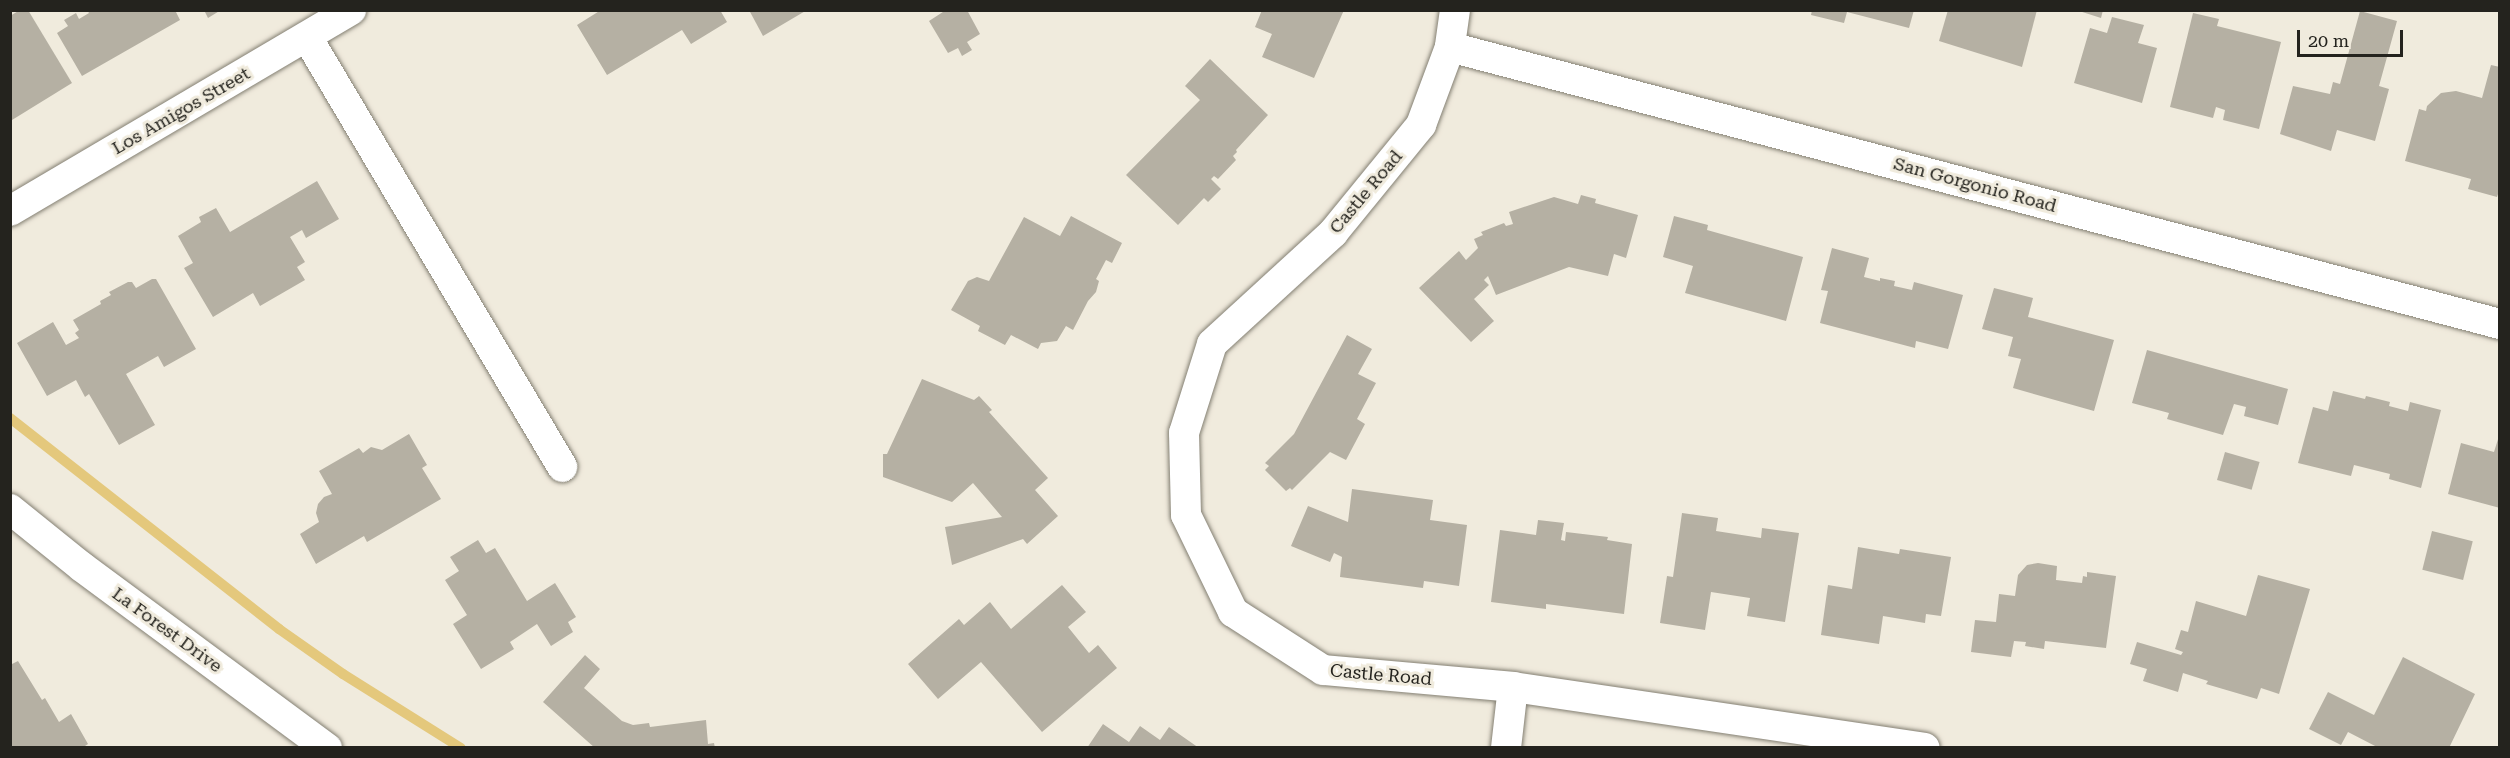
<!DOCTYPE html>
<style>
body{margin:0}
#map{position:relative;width:2510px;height:758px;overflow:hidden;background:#f0ebdd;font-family:"Roboto Serif",serif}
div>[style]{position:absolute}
.stream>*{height:10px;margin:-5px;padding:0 5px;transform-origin:5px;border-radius:5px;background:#e4c87c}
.building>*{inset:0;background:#b5b0a3;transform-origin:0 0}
.roads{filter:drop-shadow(0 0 2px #837f72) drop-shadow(0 0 2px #837f72)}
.minor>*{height:30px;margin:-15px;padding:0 15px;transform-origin:15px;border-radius:15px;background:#fff}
span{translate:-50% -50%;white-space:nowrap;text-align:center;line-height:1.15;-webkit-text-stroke:6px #f0ebdd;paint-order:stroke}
.street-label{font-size:18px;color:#24231e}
.frame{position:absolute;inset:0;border:12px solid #24231e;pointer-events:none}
.scale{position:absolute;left:2297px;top:30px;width:106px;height:27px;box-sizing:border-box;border:3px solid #24231e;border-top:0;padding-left:8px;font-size:18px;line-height:21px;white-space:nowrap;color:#24231e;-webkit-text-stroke:4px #f0ebdd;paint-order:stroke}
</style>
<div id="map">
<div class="stream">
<i style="left:10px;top:418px;width:342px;rotate:38.1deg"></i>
<i style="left:279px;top:629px;width:78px;rotate:35.1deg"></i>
<i style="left:343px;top:674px;width:139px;rotate:32.1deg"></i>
</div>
<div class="building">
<i style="clip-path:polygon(20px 10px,28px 10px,72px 83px,12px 120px,10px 16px)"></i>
<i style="clip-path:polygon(87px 10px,175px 10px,180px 20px,82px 76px,57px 33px,68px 26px,64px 20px,76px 13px,79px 19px,89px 13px)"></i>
<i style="clip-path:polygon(204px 10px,221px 10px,208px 18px)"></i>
<i style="clip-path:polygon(601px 10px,720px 10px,727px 22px,691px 44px,682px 30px,607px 75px,577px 25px)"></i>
<i style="clip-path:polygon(749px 10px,807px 10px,763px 36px)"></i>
<i style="clip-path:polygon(946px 10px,967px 10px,980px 34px,967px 42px,972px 50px,962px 56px,958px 48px,948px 53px,929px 21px)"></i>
<i style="clip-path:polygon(1262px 10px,1344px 10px,1314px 78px,1262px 57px,1272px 34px,1255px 27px)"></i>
<i style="clip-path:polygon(1812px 10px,1914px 10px,1909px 28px,1847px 12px,1844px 23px,1811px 15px)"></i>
<i style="clip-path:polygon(1948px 10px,2037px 10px,2022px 67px,1939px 41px)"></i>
<i style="clip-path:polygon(2076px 10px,2103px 10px,2101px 18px)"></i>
<i style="clip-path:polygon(2360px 11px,2397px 21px,2379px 86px,2389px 89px,2375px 141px,2337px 130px,2331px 151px,2280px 134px,2293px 86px,2330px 94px,2333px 82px,2340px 84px)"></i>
<i style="clip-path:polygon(2193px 13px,2219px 19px,2217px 26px,2281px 42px,2259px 129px,2223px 120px,2225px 110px,2216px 107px,2213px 118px,2170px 107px)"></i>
<i style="clip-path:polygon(2112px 17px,2144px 25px,2138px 43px,2157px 48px,2142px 103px,2074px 83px,2090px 28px,2107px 33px)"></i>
<i style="clip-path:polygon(1210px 59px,1268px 115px,1236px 150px,1237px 152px,1233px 156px,1236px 160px,1218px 179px,1214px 176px,1211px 179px,1221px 189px,1208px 202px,1204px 198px,1178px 225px,1126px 175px,1200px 100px,1185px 86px)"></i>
<i style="clip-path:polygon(2491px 65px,2500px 67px,2500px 188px,2497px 197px,2468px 189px,2471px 179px,2405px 161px,2419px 109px,2426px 111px,2427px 106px,2441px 93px,2456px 91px,2482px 98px)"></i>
<i style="clip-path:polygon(317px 181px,339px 219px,306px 238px,302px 230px,290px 237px,305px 262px,297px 267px,305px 280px,260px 306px,253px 293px,213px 317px,184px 268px,193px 263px,178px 236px,201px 222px,199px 217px,216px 208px,230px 232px)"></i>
<i style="clip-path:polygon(1581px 195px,1596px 199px,1595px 203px,1638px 215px,1626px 258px,1614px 254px,1608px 276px,1569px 267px,1496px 295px,1488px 276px,1484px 280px,1489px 285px,1474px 299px,1494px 321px,1471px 342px,1419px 288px,1459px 251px,1466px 260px,1478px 248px,1474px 239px,1483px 235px,1481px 232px,1504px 223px,1506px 226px,1513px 224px,1509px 212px,1554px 197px,1578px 204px)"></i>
<i style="clip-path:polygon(1071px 216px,1122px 243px,1112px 263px,1106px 260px,1096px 279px,1099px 281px,1096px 292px,1088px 301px,1073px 330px,1066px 326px,1057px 341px,1041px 343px,1038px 349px,1011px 335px,1005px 345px,978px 331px,980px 326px,951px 310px,968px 281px,977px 277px,989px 281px,1024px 217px,1060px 236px)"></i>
<i style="clip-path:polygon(1674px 216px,1708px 225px,1707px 230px,1803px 257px,1786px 321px,1685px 293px,1693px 266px,1663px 257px)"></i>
<i style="clip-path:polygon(1832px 248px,1869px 258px,1864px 277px,1880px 281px,1880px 278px,1895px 281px,1894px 286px,1912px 290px,1914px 282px,1963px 295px,1948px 349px,1916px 341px,1915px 348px,1820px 323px,1828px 291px,1821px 290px)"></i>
<i style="clip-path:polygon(152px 279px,156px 279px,196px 349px,164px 367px,158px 356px,126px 374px,155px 425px,119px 445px,89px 394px,85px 397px,76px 380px,47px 396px,17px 343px,53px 322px,66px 345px,79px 338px,75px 333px,79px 330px,73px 320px,101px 304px,100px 301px,111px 295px,109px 292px,128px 282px,132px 282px,136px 288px)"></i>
<i style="clip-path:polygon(1994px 288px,2033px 298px,2028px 317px,2114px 340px,2094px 411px,2013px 388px,2021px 359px,2008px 356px,2013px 337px,1982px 329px)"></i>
<i style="clip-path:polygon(1347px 335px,1372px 349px,1358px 374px,1376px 383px,1357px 419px,1365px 424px,1346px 460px,1330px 452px,1292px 490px,1290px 488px,1286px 491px,1265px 470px,1269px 466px,1265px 463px,1294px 434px)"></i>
<i style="clip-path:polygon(2147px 350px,2288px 389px,2278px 425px,2244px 416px,2246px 407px,2234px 404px,2223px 435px,2167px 419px,2169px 413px,2132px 403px)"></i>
<i style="clip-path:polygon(922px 379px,974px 400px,979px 396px,992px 410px,989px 412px,1048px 478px,1035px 490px,1058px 516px,1027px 544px,1023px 539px,952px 565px,945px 527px,1002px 517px,973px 483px,952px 502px,883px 477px,883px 454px,887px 454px)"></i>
<i style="clip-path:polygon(2333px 391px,2365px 399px,2366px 396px,2390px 402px,2389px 406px,2408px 411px,2410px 402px,2441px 410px,2421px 488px,2389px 479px,2390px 474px,2354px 465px,2351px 476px,2298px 463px,2313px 407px,2328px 411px)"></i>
<i style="clip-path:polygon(409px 434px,427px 465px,422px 468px,441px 499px,367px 542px,364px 536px,316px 564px,300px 534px,319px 522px,316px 513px,318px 504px,324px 497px,332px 494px,319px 471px,359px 448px,363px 453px,371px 447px,382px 450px)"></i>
<i style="clip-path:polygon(2499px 436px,2500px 508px,2448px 494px,2461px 443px,2494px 452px)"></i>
<i style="left:2225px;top:452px;width:36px;height:29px;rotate:16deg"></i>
<i style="clip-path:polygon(1352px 489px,1433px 500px,1430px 520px,1467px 525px,1459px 586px,1424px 581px,1423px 588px,1340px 577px,1342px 557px,1334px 553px,1330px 562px,1291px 546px,1308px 506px,1348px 522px)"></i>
<i style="clip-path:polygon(1682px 513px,1718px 518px,1716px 531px,1761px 538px,1762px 528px,1799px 533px,1785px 622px,1747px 616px,1750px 598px,1711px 592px,1705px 630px,1660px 623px,1667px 576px,1673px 577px)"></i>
<i style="clip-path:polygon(1538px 520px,1564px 523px,1561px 540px,1565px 541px,1566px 532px,1608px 537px,1607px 540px,1632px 544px,1624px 614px,1546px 604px,1546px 609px,1491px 602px,1500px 530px,1536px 535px)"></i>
<i style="left:2432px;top:531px;width:42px;height:40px;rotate:14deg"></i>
<i style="clip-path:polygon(478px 540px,486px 553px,495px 548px,527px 601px,555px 583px,576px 617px,568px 622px,573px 632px,551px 646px,537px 624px,510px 642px,514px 649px,481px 669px,453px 624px,467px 615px,445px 580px,459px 571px,450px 557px)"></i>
<i style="clip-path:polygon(1858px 547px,1899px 554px,1900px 549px,1951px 557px,1941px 616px,1926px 614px,1925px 623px,1883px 616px,1879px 644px,1821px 635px,1828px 585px,1852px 589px)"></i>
<i style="clip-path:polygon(2038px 563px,2057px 566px,2056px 580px,2082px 583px,2083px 576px,2087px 577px,2087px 572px,2116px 576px,2106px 648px,2045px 641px,2044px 649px,2025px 646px,2026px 642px,2014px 641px,2011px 657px,1971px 652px,1975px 620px,1996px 622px,1999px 594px,2015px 596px,2018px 575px,2027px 565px)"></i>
<i style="clip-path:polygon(2258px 575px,2310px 589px,2279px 694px,2261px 688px,2257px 699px,2206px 684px,2208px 681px,2183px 673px,2178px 692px,2143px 681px,2147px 669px,2130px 664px,2137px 642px,2181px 655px,2183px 652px,2175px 649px,2181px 630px,2188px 632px,2196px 601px,2246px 616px)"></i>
<i style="clip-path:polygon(1062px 585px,1086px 612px,1068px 627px,1089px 653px,1098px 645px,1117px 668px,1042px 732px,981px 662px,938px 699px,908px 664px,959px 619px,964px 625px,990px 602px,1011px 629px)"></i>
<i style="clip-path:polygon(585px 655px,600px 669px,584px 688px,622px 721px,633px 725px,649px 723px,650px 727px,706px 720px,708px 744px,714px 743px,715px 748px,595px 748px,543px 702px)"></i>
<i style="clip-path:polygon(2403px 657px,2475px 694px,2449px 748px,2379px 748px,2348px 732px,2341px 745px,2309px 729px,2328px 692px,2374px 715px)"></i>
<i style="clip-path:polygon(18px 661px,42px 700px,45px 698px,59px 722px,71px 714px,88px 744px,82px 748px,10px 748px,10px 665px)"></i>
<i style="clip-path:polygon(1103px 724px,1129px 742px,1140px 726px,1160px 740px,1169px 727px,1199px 748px,1087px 748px)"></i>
</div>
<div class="roads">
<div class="minor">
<i style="left:1455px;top:10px;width:37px;rotate:98deg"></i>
<i style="left:1450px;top:47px;width:83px;rotate:110.4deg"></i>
<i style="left:1421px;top:125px;width:139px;rotate:129.2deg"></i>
<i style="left:1333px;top:233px;width:164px;rotate:137.5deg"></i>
<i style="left:1212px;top:344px;width:93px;rotate:107.5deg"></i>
<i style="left:1184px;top:433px;width:82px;rotate:88.6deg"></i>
<i style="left:1186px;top:515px;width:108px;rotate:64.1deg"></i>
<i style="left:1233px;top:612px;width:107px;rotate:32.8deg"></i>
<i style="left:1323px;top:670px;width:191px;rotate:5.1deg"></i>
<i style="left:1513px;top:687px;width:416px;rotate:8.4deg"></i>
<i style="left:307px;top:37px;width:500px;rotate:59.3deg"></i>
<i style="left:1450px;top:47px;width:1086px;rotate:14.78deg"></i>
<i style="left:10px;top:211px;width:396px;rotate:-30.5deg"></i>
<i style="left:10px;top:509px;width:92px;rotate:38.9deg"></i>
<i style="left:82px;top:567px;width:305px;rotate:36.5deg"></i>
<i style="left:1506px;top:748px;width:61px;rotate:-83.5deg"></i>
</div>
</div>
<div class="street-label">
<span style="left:181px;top:111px;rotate:-30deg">Los Amigos Street</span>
<span style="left:1975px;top:185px;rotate:15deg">San Gorgonio Road</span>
<span style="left:1366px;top:192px;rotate:-50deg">Castle Road</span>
<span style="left:167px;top:630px;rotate:36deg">La Forest Drive</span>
<span style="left:1381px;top:675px;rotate:5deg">Castle Road</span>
</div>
<div class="frame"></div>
<div class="scale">20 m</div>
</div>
